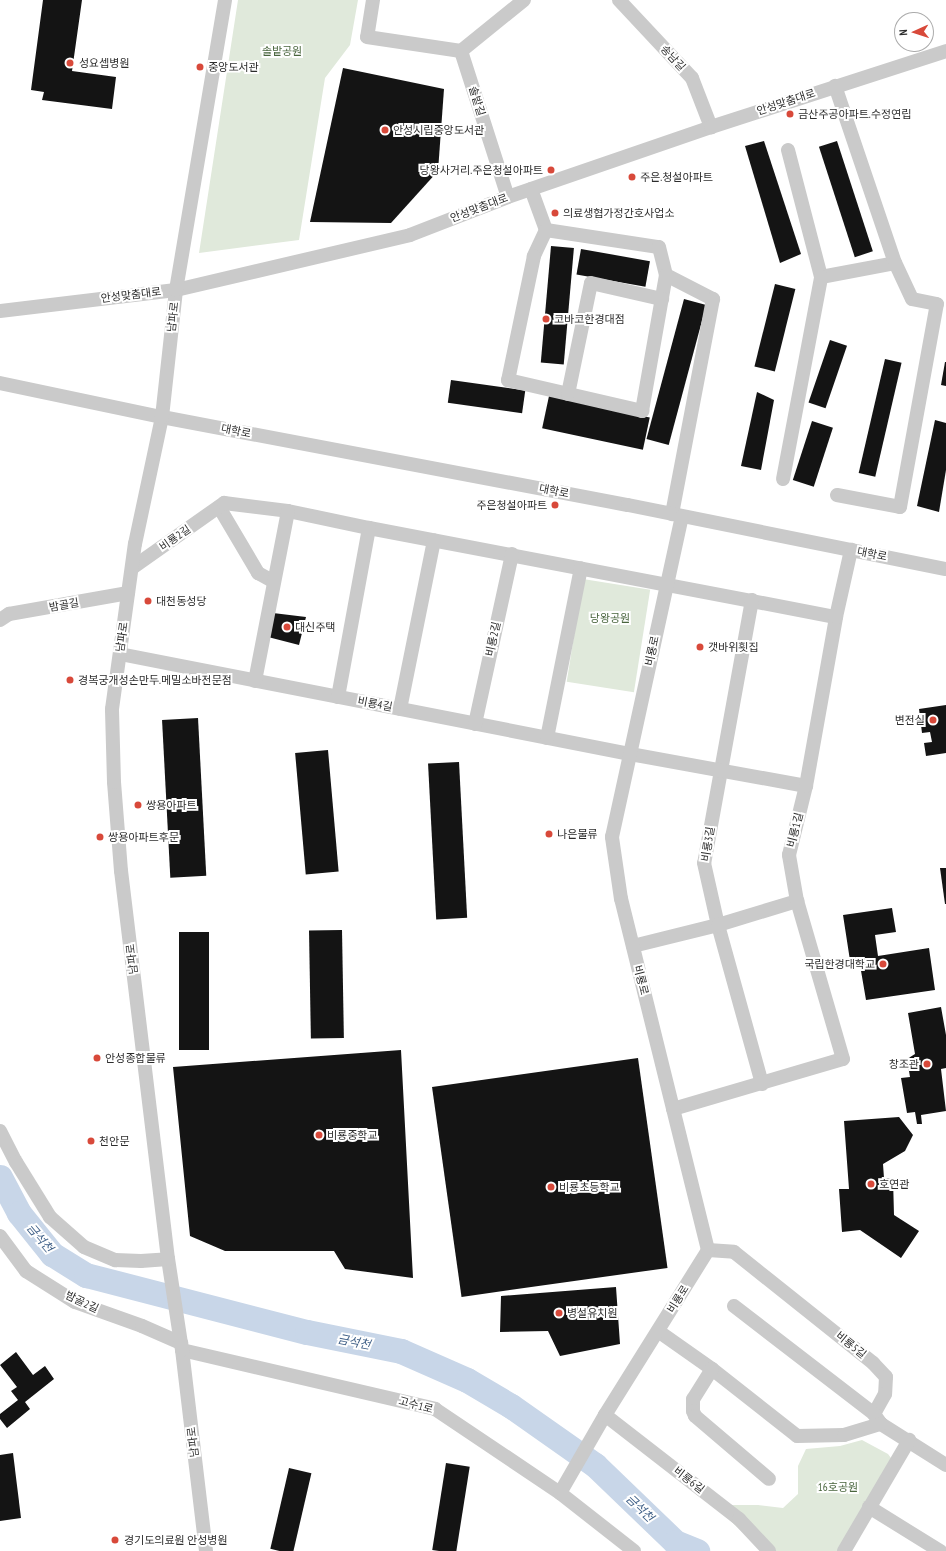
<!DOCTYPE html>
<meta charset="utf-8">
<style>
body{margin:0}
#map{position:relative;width:946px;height:1551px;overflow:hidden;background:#fff;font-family:"PT Sans Narrow","Noto Sans KR",sans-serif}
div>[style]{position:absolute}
.green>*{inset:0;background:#e0e9db;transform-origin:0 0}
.river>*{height:25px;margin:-12.5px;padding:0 12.5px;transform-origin:12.5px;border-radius:12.5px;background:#c8d6e8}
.building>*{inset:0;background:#141414;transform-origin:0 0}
.minor>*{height:14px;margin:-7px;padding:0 7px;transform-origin:7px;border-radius:7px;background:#cacaca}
.dots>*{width:11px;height:11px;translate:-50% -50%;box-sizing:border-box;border:2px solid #fff;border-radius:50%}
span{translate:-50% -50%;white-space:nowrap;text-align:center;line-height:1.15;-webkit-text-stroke:4px #fff;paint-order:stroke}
.park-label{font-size:11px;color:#49653d}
.street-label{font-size:11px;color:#2d2d2d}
.poi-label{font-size:11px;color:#2d2d2d}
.left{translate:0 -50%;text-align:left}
.right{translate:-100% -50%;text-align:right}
.water-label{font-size:12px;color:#416188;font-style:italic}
.north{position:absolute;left:894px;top:12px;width:40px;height:40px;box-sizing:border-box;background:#fff;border:1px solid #ababab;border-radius:50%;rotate:267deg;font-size:11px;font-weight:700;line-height:16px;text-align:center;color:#2d2d2d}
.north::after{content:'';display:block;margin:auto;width:14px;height:18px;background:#d8493a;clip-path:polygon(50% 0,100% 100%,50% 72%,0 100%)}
</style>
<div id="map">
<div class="green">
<i style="clip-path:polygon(238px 0,358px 0,350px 45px,325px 78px,299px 240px,199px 253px)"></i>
<i style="left:583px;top:579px;width:68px;height:104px;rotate:9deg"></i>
<i style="clip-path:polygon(862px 1440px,888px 1454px,894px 1462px,852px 1551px,763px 1551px,722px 1513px,732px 1505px,758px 1505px,783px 1508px,798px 1494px,798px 1466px,806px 1449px,840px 1446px)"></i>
</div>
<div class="river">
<i style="left:0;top:1177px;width:41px;rotate:62.2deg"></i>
<i style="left:19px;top:1213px;width:53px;rotate:51.2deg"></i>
<i style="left:52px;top:1254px;width:40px;rotate:32deg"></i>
<i style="left:86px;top:1275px;width:228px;rotate:14.5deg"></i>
<i style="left:307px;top:1332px;width:96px;rotate:11.4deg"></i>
<i style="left:401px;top:1351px;width:72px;rotate:23.7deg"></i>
<i style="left:467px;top:1380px;width:51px;rotate:30.6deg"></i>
<i style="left:511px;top:1406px;width:103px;rotate:35.1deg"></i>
<i style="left:595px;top:1465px;width:111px;rotate:43.9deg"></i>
<i style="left:675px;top:1542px;width:24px;rotate:22deg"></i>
</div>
<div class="building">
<i style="clip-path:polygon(43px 0,82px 0,72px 71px,116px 77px,112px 109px,42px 100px,44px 92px,31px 90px)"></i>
<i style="clip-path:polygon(343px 68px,444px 89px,438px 171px,391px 223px,310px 222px)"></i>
<i style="clip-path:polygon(764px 141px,801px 254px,780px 263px,745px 146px)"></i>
<i style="left:837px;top:141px;width:116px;height:19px;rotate:72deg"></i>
<i style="left:551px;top:246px;width:23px;height:117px;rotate:5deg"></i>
<i style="left:581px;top:249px;width:70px;height:26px;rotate:10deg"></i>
<i style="left:775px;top:284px;width:21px;height:85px;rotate:14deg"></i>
<i style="left:684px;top:299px;width:23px;height:145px;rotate:15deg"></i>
<i style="left:830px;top:340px;width:18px;height:66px;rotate:19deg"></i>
<i style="left:885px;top:359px;width:17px;height:117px;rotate:13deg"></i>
<i style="clip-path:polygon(945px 362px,946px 362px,946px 386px,941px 385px)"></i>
<i style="left:451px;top:380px;width:75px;height:23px;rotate:8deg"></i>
<i style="clip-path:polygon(757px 392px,774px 400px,761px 470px,741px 466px)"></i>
<i style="left:549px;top:396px;width:103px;height:33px;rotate:12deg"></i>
<i style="clip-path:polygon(935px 420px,946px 423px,946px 470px,939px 512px,917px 506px)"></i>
<i style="left:812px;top:421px;width:22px;height:62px;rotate:18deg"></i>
<i style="clip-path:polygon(273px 613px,306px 617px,299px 645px,268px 637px)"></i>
<i style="clip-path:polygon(946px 705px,946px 753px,926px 756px,924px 743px,932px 742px,930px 732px,922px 733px,919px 709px)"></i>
<i style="left:198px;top:718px;width:158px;height:36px;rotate:87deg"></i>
<i style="left:328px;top:750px;width:122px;height:33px;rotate:85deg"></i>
<i style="left:459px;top:762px;width:156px;height:31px;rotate:87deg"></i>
<i style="clip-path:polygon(940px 868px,946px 868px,946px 904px,945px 904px)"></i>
<i style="clip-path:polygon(892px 908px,896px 932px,875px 935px,878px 956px,929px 948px,935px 990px,866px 1000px,860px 965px,851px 967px,843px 915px)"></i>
<i style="left:342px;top:930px;width:108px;height:33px;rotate:89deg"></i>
<i style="left:179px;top:932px;width:30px;height:118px"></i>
<i style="clip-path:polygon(941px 1007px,946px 1035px,946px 1068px,941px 1069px,946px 1111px,921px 1115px,922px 1124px,917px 1124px,915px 1112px,907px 1113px,901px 1078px,910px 1077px,907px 1059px,915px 1054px,908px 1013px)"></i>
<i style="clip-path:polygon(401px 1050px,413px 1278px,345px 1269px,334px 1251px,225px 1251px,190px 1236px,173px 1067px)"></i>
<i style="left:638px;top:1058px;width:212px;height:208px;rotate:82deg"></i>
<i style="clip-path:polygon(899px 1117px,913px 1135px,905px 1151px,883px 1164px,884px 1178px,893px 1178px,894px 1215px,919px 1231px,901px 1258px,860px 1230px,842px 1232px,839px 1189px,849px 1189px,844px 1121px)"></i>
<i style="clip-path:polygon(616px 1287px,620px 1344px,560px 1356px,548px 1331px,500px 1332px,501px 1296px)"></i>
<i style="clip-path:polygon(16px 1352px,33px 1375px,45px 1366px,54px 1379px,25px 1402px,30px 1409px,7px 1428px,0 1419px,0 1414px,18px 1400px,11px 1391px,17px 1387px,0 1365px)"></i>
<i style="clip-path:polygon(13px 1453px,21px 1518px,0 1521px,0 1455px)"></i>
<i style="left:446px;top:1463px;width:24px;height:88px;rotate:9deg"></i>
<i style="left:289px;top:1468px;width:23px;height:83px;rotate:13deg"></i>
</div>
<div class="minor">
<i style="left:373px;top:0;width:37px;rotate:99deg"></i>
<i style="left:367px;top:37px;width:95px;rotate:8.5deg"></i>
<i style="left:461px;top:51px;width:153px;rotate:72.2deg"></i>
<i style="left:619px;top:0;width:107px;rotate:46.9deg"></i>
<i style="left:692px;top:78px;width:53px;rotate:68.8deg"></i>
<i style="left:461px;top:51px;width:81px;rotate:-39deg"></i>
<i style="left:788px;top:150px;width:131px;rotate:75.4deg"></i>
<i style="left:821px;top:277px;width:75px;rotate:-10.7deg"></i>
<i style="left:895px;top:263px;width:187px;rotate:-108.7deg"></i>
<i style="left:531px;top:189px;width:44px;rotate:69.9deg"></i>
<i style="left:546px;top:230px;width:114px;rotate:8.6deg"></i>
<i style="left:659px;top:247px;width:29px;rotate:76deg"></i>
<i style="left:666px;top:275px;width:53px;rotate:27.1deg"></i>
<i style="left:713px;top:299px;width:219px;rotate:100.8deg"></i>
<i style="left:546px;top:230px;width:29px;rotate:115deg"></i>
<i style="left:534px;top:256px;width:127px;rotate:101.8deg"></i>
<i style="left:508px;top:380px;width:138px;rotate:13deg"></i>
<i style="left:642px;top:411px;width:138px;rotate:-80deg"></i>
<i style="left:0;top:311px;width:177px;rotate:-6.8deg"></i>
<i style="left:176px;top:290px;width:240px;rotate:-13.2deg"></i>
<i style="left:410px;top:235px;width:105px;rotate:-21.2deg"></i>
<i style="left:508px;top:197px;width:215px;rotate:-19deg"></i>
<i style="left:711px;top:127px;width:247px;rotate:-17.9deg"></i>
<i style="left:0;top:383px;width:166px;rotate:11.9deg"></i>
<i style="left:162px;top:417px;width:474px;rotate:10.7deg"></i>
<i style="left:628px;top:505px;width:324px;rotate:11.4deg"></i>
<i style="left:568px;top:394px;width:113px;rotate:-78.3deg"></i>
<i style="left:591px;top:283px;width:73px;rotate:12.7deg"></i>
<i style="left:783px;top:479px;width:206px;rotate:-79.3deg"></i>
<i style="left:837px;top:495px;width:64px;rotate:10.8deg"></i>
<i style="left:900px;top:507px;width:206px;rotate:-79.7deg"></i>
<i style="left:937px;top:304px;width:25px;rotate:-169deg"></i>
<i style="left:912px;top:299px;width:40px;rotate:-115deg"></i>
<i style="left:219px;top:507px;width:77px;rotate:59.4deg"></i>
<i style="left:258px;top:573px;width:18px;rotate:29deg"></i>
<i style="left:132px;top:568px;width:113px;rotate:-35.2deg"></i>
<i style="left:224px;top:503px;width:64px;rotate:7.1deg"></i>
<i style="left:288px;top:511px;width:83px;rotate:11.9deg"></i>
<i style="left:369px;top:528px;width:475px;rotate:10.8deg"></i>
<i style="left:752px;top:600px;width:267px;rotate:100.3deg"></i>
<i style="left:704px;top:863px;width:64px;rotate:77.3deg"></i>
<i style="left:718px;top:925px;width:165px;rotate:74.5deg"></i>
<i style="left:0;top:620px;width:11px;rotate:-34deg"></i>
<i style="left:9px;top:614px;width:121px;rotate:-10deg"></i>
<i style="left:120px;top:654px;width:520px;rotate:11.09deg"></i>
<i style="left:630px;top:754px;width:179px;rotate:10.3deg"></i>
<i style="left:255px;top:681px;width:173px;rotate:-79deg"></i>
<i style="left:338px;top:697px;width:172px;rotate:-79.6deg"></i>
<i style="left:400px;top:709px;width:172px;rotate:-78.6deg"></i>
<i style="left:475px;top:724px;width:174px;rotate:-77.7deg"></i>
<i style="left:547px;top:738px;width:173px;rotate:-78.7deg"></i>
<i style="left:633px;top:946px;width:88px;rotate:-13.9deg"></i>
<i style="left:718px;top:925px;width:83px;rotate:-16.9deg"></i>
<i style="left:673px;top:1109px;width:177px;rotate:-16.4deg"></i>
<i style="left:843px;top:1059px;width:165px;rotate:-106.2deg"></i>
<i style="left:797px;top:901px;width:47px;rotate:-99.9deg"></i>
<i style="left:789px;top:855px;width:71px;rotate:-76.2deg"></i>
<i style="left:806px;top:786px;width:172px;rotate:-79.9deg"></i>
<i style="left:836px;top:617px;width:69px;rotate:-77.4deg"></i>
<i style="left:0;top:1131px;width:35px;rotate:63deg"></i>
<i style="left:16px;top:1162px;width:65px;rotate:58.3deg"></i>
<i style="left:50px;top:1217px;width:45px;rotate:41.4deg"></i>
<i style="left:84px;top:1247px;width:34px;rotate:23deg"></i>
<i style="left:115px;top:1260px;width:26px;rotate:2deg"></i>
<i style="left:141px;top:1261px;width:27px;rotate:-4deg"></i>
<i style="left:0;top:1236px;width:44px;rotate:53.4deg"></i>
<i style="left:26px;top:1271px;width:58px;rotate:32.3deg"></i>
<i style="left:75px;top:1302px;width:71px;rotate:19.7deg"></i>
<i style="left:142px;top:1326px;width:43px;rotate:23.6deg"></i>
<i style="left:708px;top:1250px;width:26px;rotate:4deg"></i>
<i style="left:734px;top:1252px;width:178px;rotate:38.6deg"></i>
<i style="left:873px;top:1363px;width:19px;rotate:47deg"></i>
<i style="left:886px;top:1377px;width:17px;rotate:93deg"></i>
<i style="left:885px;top:1394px;width:23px;rotate:119deg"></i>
<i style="left:874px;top:1414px;width:12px;rotate:55deg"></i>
<i style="left:881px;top:1424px;width:77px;rotate:32.2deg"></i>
<i style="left:734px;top:1306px;width:177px;rotate:37.6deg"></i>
<i style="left:658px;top:1331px;width:66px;rotate:35.1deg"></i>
<i style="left:712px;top:1369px;width:108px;rotate:38.2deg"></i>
<i style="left:797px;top:1436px;width:47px;rotate:-1.2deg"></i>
<i style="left:844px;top:1435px;width:39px;rotate:-17deg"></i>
<i style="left:182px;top:1350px;width:260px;rotate:13.1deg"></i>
<i style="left:435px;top:1409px;width:151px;rotate:33.9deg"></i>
<i style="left:560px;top:1493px;width:94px;rotate:38.1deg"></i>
<i style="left:712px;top:1369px;width:36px;rotate:122deg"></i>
<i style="left:693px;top:1399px;width:12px;rotate:90deg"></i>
<i style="left:693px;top:1411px;width:5px;rotate:68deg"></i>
<i style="left:695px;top:1416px;width:97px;rotate:40.4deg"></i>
<i style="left:605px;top:1415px;width:170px;rotate:37.8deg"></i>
<i style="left:739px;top:1519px;width:44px;rotate:46.8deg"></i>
<i style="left:560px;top:1493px;width:90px;rotate:-60deg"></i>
<i style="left:605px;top:1415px;width:195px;rotate:-58deg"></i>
<i style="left:708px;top:1250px;width:362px;rotate:-103.9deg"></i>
<i style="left:621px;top:899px;width:63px;rotate:-98.3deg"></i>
<i style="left:612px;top:837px;width:328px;rotate:-77.7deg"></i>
<i style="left:869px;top:1507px;width:84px;rotate:31.8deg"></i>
<i style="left:206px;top:1551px;width:202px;rotate:-96.8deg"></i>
<i style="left:182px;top:1350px;width:92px;rotate:-98.7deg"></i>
<i style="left:168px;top:1259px;width:391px;rotate:-96.9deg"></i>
<i style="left:121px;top:871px;width:89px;rotate:-94.5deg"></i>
<i style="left:114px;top:782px;width:73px;rotate:-91.6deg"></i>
<i style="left:112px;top:709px;width:167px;rotate:-82.1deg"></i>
<i style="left:135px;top:544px;width:130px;rotate:-78deg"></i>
<i style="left:162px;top:417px;width:128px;rotate:-83.7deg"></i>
<i style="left:176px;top:290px;width:294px;rotate:-80.4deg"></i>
<i style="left:844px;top:1551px;width:129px;rotate:-59.6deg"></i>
</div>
<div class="dots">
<i style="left:70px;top:63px;background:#d8493a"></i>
<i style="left:200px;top:67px;background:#d8493a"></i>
<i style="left:790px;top:114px;background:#d8493a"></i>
<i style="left:385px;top:130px;background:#d8493a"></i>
<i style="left:551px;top:170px;background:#d8493a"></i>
<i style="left:632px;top:177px;background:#d8493a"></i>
<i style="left:555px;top:213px;background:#d8493a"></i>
<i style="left:546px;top:319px;background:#d8493a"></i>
<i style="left:555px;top:505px;background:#d8493a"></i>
<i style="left:148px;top:601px;background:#d8493a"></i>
<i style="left:287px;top:627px;background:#d8493a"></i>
<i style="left:700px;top:647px;background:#d8493a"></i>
<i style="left:70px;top:680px;background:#d8493a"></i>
<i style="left:933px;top:720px;background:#d8493a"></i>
<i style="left:138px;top:805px;background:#d8493a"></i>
<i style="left:549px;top:834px;background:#d8493a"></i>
<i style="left:100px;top:837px;background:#d8493a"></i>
<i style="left:883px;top:964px;background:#d8493a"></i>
<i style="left:97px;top:1058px;background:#d8493a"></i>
<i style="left:927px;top:1064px;background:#d8493a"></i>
<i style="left:319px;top:1135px;background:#d8493a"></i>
<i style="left:91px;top:1141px;background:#d8493a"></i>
<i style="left:871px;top:1184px;background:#d8493a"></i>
<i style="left:551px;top:1187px;background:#d8493a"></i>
<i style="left:559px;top:1313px;background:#d8493a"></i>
<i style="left:115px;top:1540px;background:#d8493a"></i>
</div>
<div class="park-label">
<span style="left:282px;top:51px">솔밭공원</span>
<span style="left:610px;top:618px">당왕공원</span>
<span style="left:838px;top:1487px">16호공원</span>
</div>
<div class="street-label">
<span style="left:673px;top:58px;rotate:47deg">송남길</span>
<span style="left:477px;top:101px;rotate:73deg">솔밭길</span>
<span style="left:786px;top:102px;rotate:-18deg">안성맞춤대로</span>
<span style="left:479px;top:208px;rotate:-21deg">안성맞춤대로</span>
<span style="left:131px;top:295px;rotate:-7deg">안성맞춤대로</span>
<span style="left:173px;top:317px;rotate:-84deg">남파로</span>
<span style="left:236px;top:431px;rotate:11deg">대학로</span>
<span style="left:554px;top:491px;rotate:11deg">대학로</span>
<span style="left:175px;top:538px;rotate:-35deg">비룡2길</span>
<span style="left:872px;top:554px;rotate:11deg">대학로</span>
<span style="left:64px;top:605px;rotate:-10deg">밤골길</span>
<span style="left:122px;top:637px;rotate:-82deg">남파로</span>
<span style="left:493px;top:639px;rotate:-78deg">비룡2길</span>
<span style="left:652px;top:651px;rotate:-78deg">비룡로</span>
<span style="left:375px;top:704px;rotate:11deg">비룡4길</span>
<span style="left:795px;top:830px;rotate:-76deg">비룡1길</span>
<span style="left:708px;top:844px;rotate:-81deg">비룡3길</span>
<span style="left:132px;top:959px;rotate:-97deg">남파로</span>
<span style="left:641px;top:980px;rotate:76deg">비룡로</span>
<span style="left:678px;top:1299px;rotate:-58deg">비룡로</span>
<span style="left:82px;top:1302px;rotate:25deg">밤골2길</span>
<span style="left:851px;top:1345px;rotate:39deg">비룡5길</span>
<span style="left:416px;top:1405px;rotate:15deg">고수1로</span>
<span style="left:193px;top:1442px;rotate:-97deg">남파로</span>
<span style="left:689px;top:1480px;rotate:38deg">비룡6길</span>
</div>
<div class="poi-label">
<span class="left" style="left:79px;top:63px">성요셉병원</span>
<span class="left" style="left:208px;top:67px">중앙도서관</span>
<span class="left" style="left:798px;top:114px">금산주공아파트.수정연립</span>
<span class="left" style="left:393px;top:130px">안성시립중앙도서관</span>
<span class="right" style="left:543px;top:170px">당왕사거리.주은청설아파트</span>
<span class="left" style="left:640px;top:177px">주은.청설아파트</span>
<span class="left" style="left:563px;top:213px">의료생협가정간호사업소</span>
<span class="left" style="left:554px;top:319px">코바코한경대점</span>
<span class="right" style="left:547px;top:505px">주은청설아파트</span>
<span class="left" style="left:156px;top:601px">대천동성당</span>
<span class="left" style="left:295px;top:627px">대신주택</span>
<span class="left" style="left:708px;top:647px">갯바위횟집</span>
<span class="left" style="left:78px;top:680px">경복궁개성손만두.메밀소바전문점</span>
<span class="right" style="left:925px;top:720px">변전실</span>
<span class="left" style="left:146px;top:805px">쌍용아파트</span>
<span class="left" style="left:557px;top:834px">나은물류</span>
<span class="left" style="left:108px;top:837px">쌍용아파트후문</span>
<span class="right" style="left:875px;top:964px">국립한경대학교</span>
<span class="left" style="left:105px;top:1058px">안성종합물류</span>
<span class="right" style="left:919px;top:1064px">창조관</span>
<span class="left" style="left:327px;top:1135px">비룡중학교</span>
<span class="left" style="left:99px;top:1141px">천안문</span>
<span class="left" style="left:879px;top:1184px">호연관</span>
<span class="left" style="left:559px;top:1187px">비룡초등학교</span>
<span class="left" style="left:567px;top:1313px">병설유치원</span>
<span class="left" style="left:124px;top:1540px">경기도의료원 안성병원</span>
</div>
<div class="water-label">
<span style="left:40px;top:1238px;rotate:50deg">금석천</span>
<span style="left:354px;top:1342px;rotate:11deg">금석천</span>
<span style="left:640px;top:1508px;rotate:44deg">금석천</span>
</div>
<div class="north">N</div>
</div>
